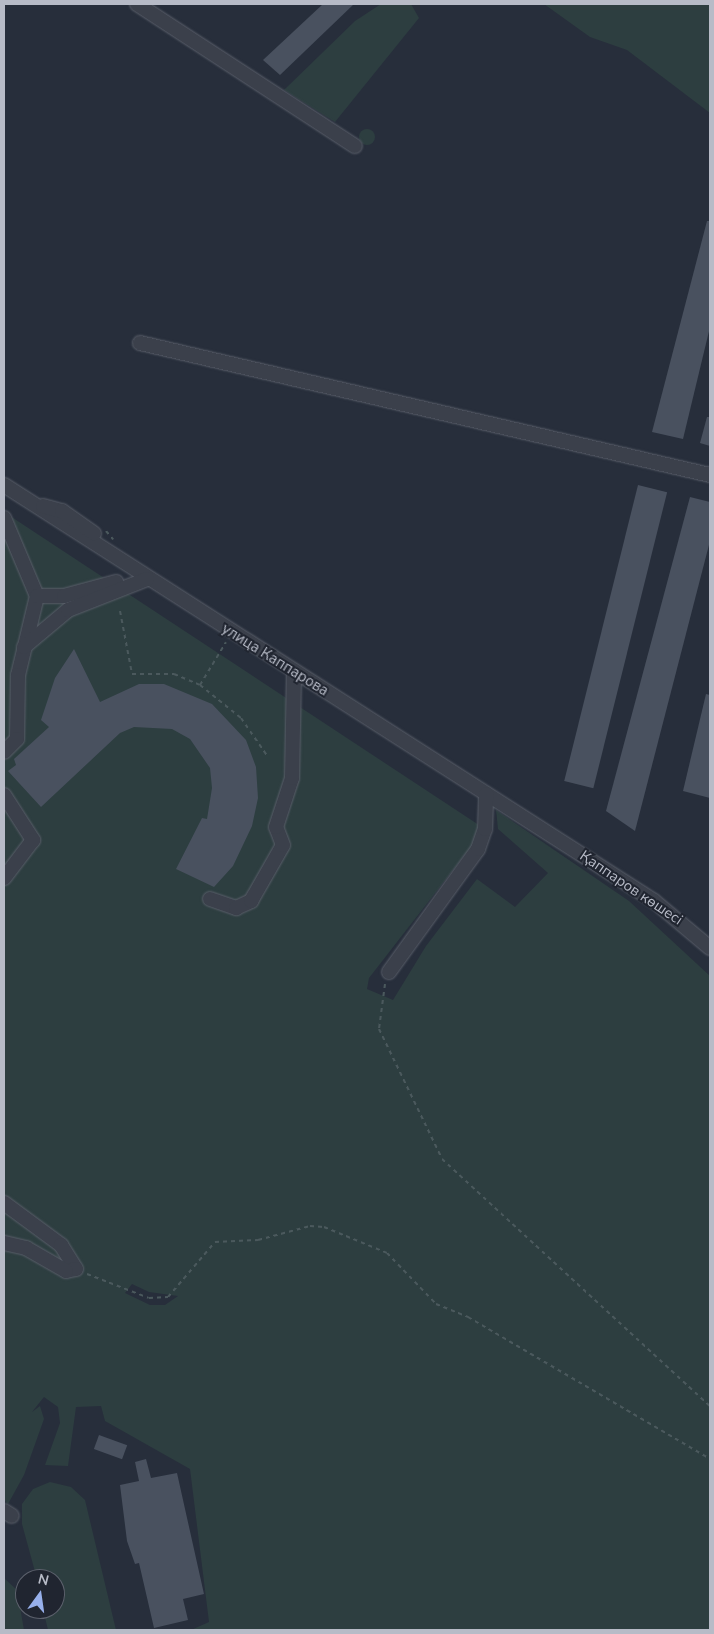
<!DOCTYPE html>
<meta charset="utf-8">
<style>
body{margin:0}
#map{position:relative;width:714px;height:1634px;overflow:hidden;background:#272e3b;font-family:"Nunito Sans",sans-serif}
div>[style]{position:absolute}
.green>*{inset:0;background:#2d3e40}
.round{border-radius:50%}
.building>*{inset:0;background:#49515f;transform-origin:0 0}
.path>*{height:2px;margin-top:-1px;transform-origin:0;background:repeating-linear-gradient(90deg,#4b595d 0 4px,transparent 0 8px)}
.roads{filter:drop-shadow(0 0 1px #595e69) drop-shadow(0 0 1px #595e69)}
.minor>*{height:14px;margin:-7px;padding:0 7px;transform-origin:7px;border-radius:7px;background:#3b404b}
span{translate:-50% -50%;white-space:nowrap;text-align:center;line-height:1.15;-webkit-text-stroke:4px #202530;paint-order:stroke}
.street-label{font-size:15px;color:#b7bbc7}
.frame{position:absolute;inset:0;border:5px solid #b7bbc7;pointer-events:none}
.north{position:absolute;left:15px;top:1569px;width:50px;height:50px;box-sizing:border-box;background:#202530;border:1px solid #5c616c;border-radius:50%;rotate:14deg;font-size:14px;font-weight:700;line-height:20px;text-align:center;color:#b7bbc7}
.north::after{content:'';display:block;margin:auto;width:18px;height:22px;background:#97b0eb;clip-path:polygon(50% 0,100% 100%,50% 72%,0 100%)}
</style>
<div id="map">
<div class="green">
<i style="clip-path:polygon(381px 4px,411px 4px,419px 18px,335px 122px,284px 90px,355px 21px)"></i>
<i style="clip-path:polygon(544px 4px,710px 4px,710px 113px,627px 50px,590px 37px)"></i>
<i class="round" style="left:359px;top:129px;width:16px;height:16px"></i>
<i style="clip-path:polygon(evenodd,4px 512px,485px 829px,369px 978px,367px 989px,393px 1000px,426px 946px,477px 879px,515px 907px,548px 873px,498px 829px,496px 810px,629px 901px,710px 976px,710px 1630px,191px 1630px,209px 1622px,190px 1469px,105px 1421px,101px 1406px,76px 1407px,68px 1466px,45px 1465px,60px 1423px,58px 1407px,44px 1397px,32px 1412px,40px 1406px,44px 1419px,24px 1475px,8px 1504px,4px 1500px,4px 512px,132px 1284px,149px 1292px,178px 1296px,165px 1305px,150px 1305px,125px 1293px,132px 1284px)"></i>
<i style="clip-path:polygon(50px 1482px,71px 1487px,85px 1500px,116px 1630px,48px 1630px,43px 1609px,55px 1609px,55px 1579px,37px 1579px,22px 1524px,22px 1504px,33px 1489px)"></i>
<i style="clip-path:polygon(4px 1578px,17px 1590px,24px 1630px,4px 1630px)"></i>
</div>
<div class="building">
<i style="clip-path:polygon(323px 4px,354px 4px,280px 75px,263px 60px)"></i>
<i style="clip-path:polygon(707px 221px,710px 221px,710px 327px,683px 439px,652px 432px)"></i>
<i style="clip-path:polygon(707px 417px,710px 417px,710px 446px,700px 443px)"></i>
<i style="left:638px;top:485px;width:30px;height:305px;rotate:14deg"></i>
<i style="clip-path:polygon(690px 497px,710px 502px,710px 541px,635px 831px,606px 811px)"></i>
<i style="clip-path:polygon(74px 649px,100px 702px,139px 684px,164px 684px,212px 704px,246px 740px,256px 767px,258px 798px,252px 826px,233px 866px,214px 887px,176px 869px,202px 818px,207px 819px,212px 788px,210px 768px,190px 739px,172px 729px,134px 727px,120px 733px,41px 807px,8px 771px,16px 765px,14px 759px,49px 727px,41px 720px,55px 678px)"></i>
<i style="clip-path:polygon(706px 694px,710px 695px,710px 798px,683px 791px)"></i>
<i style="left:99px;top:1435px;width:30px;height:15px;rotate:20deg"></i>
<i style="clip-path:polygon(146px 1459px,151px 1478px,177px 1473px,204px 1594px,183px 1599px,188px 1620px,154px 1628px,139px 1563px,135px 1564px,127px 1541px,120px 1485px,139px 1481px,135px 1462px)"></i>
</div>
<div class="path">
<i style="left:106px;top:531px;width:11px;rotate:49deg"></i>
<i style="left:120px;top:611px;width:64px;rotate:79.2deg"></i>
<i style="left:132px;top:674px;width:42px"></i>
<i style="left:174px;top:674px;width:28px;rotate:23deg"></i>
<i style="left:200px;top:685px;width:50px;rotate:-58.8deg"></i>
<i style="left:200px;top:685px;width:53px;rotate:38.8deg"></i>
<i style="left:241px;top:718px;width:47px;rotate:55.3deg"></i>
<i style="left:385px;top:984px;width:45px;rotate:97.6deg"></i>
<i style="left:379px;top:1029px;width:144px;rotate:64.1deg"></i>
<i style="left:442px;top:1159px;width:364px;rotate:42.7deg"></i>
<i style="left:87px;top:1274px;width:66px;rotate:21.2deg"></i>
<i style="left:149px;top:1298px;width:19px;rotate:-3deg"></i>
<i style="left:168px;top:1297px;width:72px;rotate:-49.5deg"></i>
<i style="left:215px;top:1242px;width:43px;rotate:-2.7deg"></i>
<i style="left:258px;top:1240px;width:54px;rotate:-15.1deg"></i>
<i style="left:310px;top:1226px;width:14px;rotate:4deg"></i>
<i style="left:324px;top:1227px;width:68px;rotate:22.4deg"></i>
<i style="left:387px;top:1253px;width:71px;rotate:46.1deg"></i>
<i style="left:436px;top:1304px;width:35px;rotate:22deg"></i>
<i style="left:468px;top:1317px;width:281px;rotate:30.4deg"></i>
</div>
<div class="roads">
<div class="minor">
<i style="left:137px;top:4px;width:260px;rotate:33.1deg"></i>
<i style="left:140px;top:343px;width:585px;rotate:13.04deg"></i>
<i style="left:4px;top:485px;width:772px;rotate:32.62deg"></i>
<i style="left:654px;top:901px;width:73px;rotate:40deg"></i>
<i style="left:43px;top:506px;width:20px;rotate:15deg"></i>
<i style="left:62px;top:511px;width:39px;rotate:35deg"></i>
<i style="left:4px;top:518px;width:85px;rotate:67.1deg"></i>
<i style="left:37px;top:596px;width:81px;rotate:103.5deg"></i>
<i style="left:18px;top:675px;width:64px;rotate:90.9deg"></i>
<i style="left:17px;top:739px;width:18px;rotate:135deg"></i>
<i style="left:37px;top:596px;width:27px"></i>
<i style="left:64px;top:596px;width:54px;rotate:-15.1deg"></i>
<i style="left:24px;top:647px;width:57px;rotate:-40.1deg"></i>
<i style="left:68px;top:610px;width:85px;rotate:-21.4deg"></i>
<i style="left:4px;top:795px;width:54px;rotate:57.2deg"></i>
<i style="left:33px;top:840px;width:48px;rotate:127.3deg"></i>
<i style="left:210px;top:899px;width:28px;rotate:19deg"></i>
<i style="left:236px;top:908px;width:17px;rotate:-25deg"></i>
<i style="left:251px;top:901px;width:64px;rotate:-60.3deg"></i>
<i style="left:283px;top:845px;width:19px;rotate:-111deg"></i>
<i style="left:276px;top:827px;width:52px;rotate:-71.9deg"></i>
<i style="left:292px;top:778px;width:107px;rotate:-88.9deg"></i>
<i style="left:389px;top:972px;width:152px;rotate:-54.1deg"></i>
<i style="left:478px;top:849px;width:21px;rotate:-71deg"></i>
<i style="left:485px;top:829px;width:35px;rotate:-88deg"></i>
<i style="left:4px;top:1203px;width:71px;rotate:36.4deg"></i>
<i style="left:61px;top:1245px;width:28px;rotate:58deg"></i>
<i style="left:76px;top:1269px;width:10px;rotate:169deg"></i>
<i style="left:66px;top:1271px;width:46px;rotate:-150.1deg"></i>
<i style="left:26px;top:1248px;width:23px;rotate:-167deg"></i>
<i style="left:4px;top:1511px;width:9px;rotate:32deg"></i>
</div>
</div>
<div class="street-label">
<span style="left:275px;top:660px;rotate:32deg">улица Каппарова</span>
<span style="left:631px;top:888px;rotate:34deg">Қаппаров көшесі</span>
</div>
<div class="frame"></div>
<div class="north">N</div>
</div>
